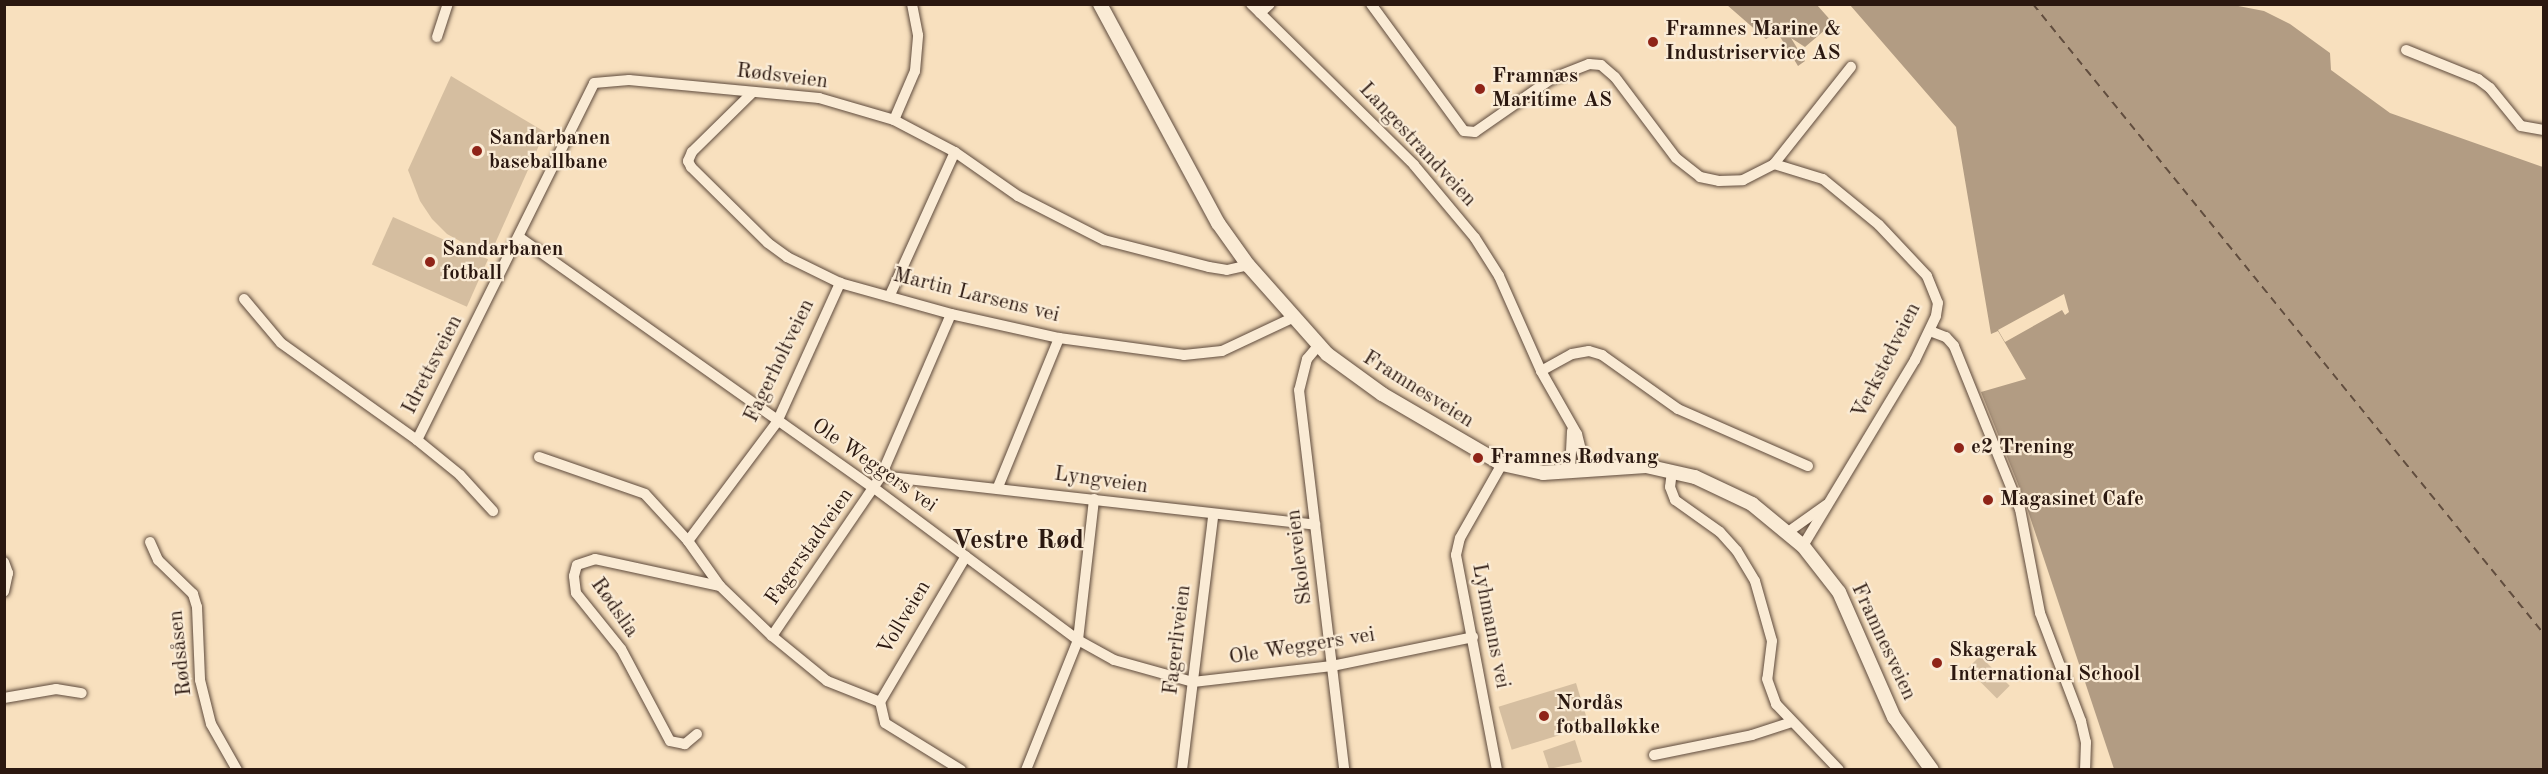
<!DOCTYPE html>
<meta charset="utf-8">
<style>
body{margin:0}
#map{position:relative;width:2548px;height:774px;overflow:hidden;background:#f8e0be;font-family:"Old Standard TT",serif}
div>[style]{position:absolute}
.green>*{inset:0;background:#d5bea0;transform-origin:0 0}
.water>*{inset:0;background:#b29c83}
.pier>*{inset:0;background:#f8e0be}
.ferry>*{height:1.5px;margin-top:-0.75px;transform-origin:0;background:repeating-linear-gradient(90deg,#614d3e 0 8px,transparent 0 14px)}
.roads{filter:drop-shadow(0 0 2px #5e4a3c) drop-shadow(0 0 2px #5e4a3c)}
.minor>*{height:10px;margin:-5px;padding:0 5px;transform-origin:5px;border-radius:5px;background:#faebd5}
.secondary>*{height:14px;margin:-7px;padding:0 7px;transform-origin:7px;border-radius:7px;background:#faebd5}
.dots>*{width:16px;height:16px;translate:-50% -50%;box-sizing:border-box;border:3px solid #faebd5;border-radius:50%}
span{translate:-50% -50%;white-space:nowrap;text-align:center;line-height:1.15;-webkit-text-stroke:4.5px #faebd5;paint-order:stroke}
.poi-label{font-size:21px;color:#2b1810;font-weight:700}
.left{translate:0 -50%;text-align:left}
.street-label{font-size:21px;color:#2b1810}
.district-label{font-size:27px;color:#2b1810;font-weight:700}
.frame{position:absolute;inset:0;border:6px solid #2b1810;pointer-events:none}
</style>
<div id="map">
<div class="green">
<i style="clip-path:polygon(451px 76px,545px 132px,489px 257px,447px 234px,432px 219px,420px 201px,408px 170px)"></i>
<i style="left:393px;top:217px;width:104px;height:52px;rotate:24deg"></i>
<i style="left:1980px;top:656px;width:42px;height:18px;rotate:45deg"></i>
<i style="left:1576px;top:683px;width:45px;height:81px;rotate:73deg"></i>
<i style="clip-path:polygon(1575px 740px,1582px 762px,1549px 769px,1543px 751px)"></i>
</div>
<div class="water">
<i style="clip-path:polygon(2228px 4px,2264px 11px,2290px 24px,2330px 53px,2331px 70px,2390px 113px,2543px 167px,2543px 769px,2114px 769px,2024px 499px,1981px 392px,2026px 379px,1998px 331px,1991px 334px,1956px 127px,1850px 5px)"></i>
<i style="clip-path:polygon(1727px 5px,1817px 5px,1833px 23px,1805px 47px,1791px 38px,1805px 61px,1798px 66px,1777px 32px,1766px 39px)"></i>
</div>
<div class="pier">
<i style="clip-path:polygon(2064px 294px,2069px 312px,2065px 315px,2062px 310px,2005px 342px,1998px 330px)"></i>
</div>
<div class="ferry">
<i style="left:2033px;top:4px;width:811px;rotate:50.95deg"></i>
</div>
<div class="roads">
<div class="minor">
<i style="left:1251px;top:4px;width:229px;rotate:44.6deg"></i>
<i style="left:1414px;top:165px;width:95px;rotate:50.1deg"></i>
<i style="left:1475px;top:238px;width:45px;rotate:57.7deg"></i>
<i style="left:1499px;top:276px;width:104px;rotate:66.1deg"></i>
<i style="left:1541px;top:371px;width:73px;rotate:60.3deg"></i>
<i style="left:1577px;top:434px;width:38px;rotate:76deg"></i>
<i style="left:1371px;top:4px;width:157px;rotate:53.8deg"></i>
<i style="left:1464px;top:131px;width:11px;rotate:5deg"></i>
<i style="left:1475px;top:132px;width:93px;rotate:-34.9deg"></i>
<i style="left:1551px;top:79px;width:41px;rotate:-21.5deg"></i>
<i style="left:1589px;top:64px;width:12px;rotate:5deg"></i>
<i style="left:1601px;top:65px;width:18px;rotate:41deg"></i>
<i style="left:1615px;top:77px;width:101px;rotate:53deg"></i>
<i style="left:1676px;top:158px;width:31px;rotate:38deg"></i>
<i style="left:1700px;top:177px;width:19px;rotate:12deg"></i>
<i style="left:1719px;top:181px;width:24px;rotate:-2deg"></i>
<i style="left:1743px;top:180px;width:35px;rotate:-27deg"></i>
<i style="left:1774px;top:164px;width:124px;rotate:-51.6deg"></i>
<i style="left:1260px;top:13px;width:13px;rotate:-42deg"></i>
<i style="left:437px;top:37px;width:35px;rotate:-72deg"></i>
<i style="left:2406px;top:50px;width:78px;rotate:21.9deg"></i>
<i style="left:2478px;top:79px;width:15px;rotate:37deg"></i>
<i style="left:2490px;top:88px;width:49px;rotate:50.8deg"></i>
<i style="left:2521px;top:126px;width:23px;rotate:10deg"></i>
<i style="left:753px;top:92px;width:86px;rotate:135.5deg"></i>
<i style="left:692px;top:152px;width:10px;rotate:114deg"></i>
<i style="left:688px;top:161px;width:7px;rotate:63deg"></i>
<i style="left:691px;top:167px;width:108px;rotate:44.6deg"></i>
<i style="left:768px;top:243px;width:24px;rotate:36deg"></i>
<i style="left:787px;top:257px;width:59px;rotate:26.1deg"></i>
<i style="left:840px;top:283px;width:115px;rotate:15.6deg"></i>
<i style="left:951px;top:314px;width:111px;rotate:12.5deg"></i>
<i style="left:1059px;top:338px;width:126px;rotate:7.7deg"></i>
<i style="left:1184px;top:355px;width:38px;rotate:-6deg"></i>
<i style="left:1222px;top:351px;width:77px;rotate:-25.2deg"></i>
<i style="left:894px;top:120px;width:53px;rotate:-66.8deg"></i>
<i style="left:915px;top:71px;width:36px;rotate:-85deg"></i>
<i style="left:918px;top:35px;width:32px;rotate:-101deg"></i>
<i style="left:1774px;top:164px;width:51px;rotate:17deg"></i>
<i style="left:1823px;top:179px;width:72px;rotate:39.4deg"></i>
<i style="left:1879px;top:225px;width:70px;rotate:46.7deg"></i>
<i style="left:1927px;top:276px;width:29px;rotate:68deg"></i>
<i style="left:1938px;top:303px;width:13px;rotate:99deg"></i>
<i style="left:1936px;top:316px;width:49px;rotate:115.5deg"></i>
<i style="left:1915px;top:360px;width:217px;rotate:121.1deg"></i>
<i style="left:519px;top:237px;width:435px;rotate:35.3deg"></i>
<i style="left:874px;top:488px;width:254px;rotate:36.7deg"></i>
<i style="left:1078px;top:640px;width:41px;rotate:29.1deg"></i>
<i style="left:1114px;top:660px;width:82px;rotate:15.6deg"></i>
<i style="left:1193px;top:682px;width:140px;rotate:-6.6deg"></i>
<i style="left:1332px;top:666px;width:144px;rotate:-11.6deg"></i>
<i style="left:890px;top:295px;width:157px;rotate:-65.6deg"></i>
<i style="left:244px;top:299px;width:57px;rotate:49.9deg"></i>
<i style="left:281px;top:343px;width:167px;rotate:35.5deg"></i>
<i style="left:417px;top:440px;width:55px;rotate:39.1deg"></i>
<i style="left:460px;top:475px;width:49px;rotate:47.5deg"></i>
<i style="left:1930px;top:331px;width:17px;rotate:21deg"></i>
<i style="left:1946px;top:337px;width:12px;rotate:48deg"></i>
<i style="left:1954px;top:346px;width:176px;rotate:68deg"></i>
<i style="left:2020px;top:509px;width:106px;rotate:79.1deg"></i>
<i style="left:2040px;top:613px;width:116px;rotate:69.2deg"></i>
<i style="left:2081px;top:721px;width:22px;rotate:77deg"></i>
<i style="left:2086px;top:742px;width:28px;rotate:92deg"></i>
<i style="left:1318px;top:346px;width:17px;rotate:130deg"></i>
<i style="left:1307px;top:359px;width:32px;rotate:104deg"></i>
<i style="left:1299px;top:390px;width:383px;rotate:83.2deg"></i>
<i style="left:1541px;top:371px;width:35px;rotate:-29deg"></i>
<i style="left:1572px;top:354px;width:17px;rotate:-10deg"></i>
<i style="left:1589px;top:351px;width:14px;rotate:17deg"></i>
<i style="left:1602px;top:355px;width:93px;rotate:35.4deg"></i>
<i style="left:1678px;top:409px;width:142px;rotate:23.7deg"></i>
<i style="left:417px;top:440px;width:398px;rotate:-63.6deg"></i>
<i style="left:594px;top:83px;width:35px;rotate:-5deg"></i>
<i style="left:629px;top:80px;width:191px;rotate:5.4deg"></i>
<i style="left:819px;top:98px;width:78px;rotate:16.3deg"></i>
<i style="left:894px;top:120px;width:69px;rotate:27.7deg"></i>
<i style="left:955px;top:152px;width:77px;rotate:34.9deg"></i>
<i style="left:1018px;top:196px;width:97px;rotate:27.1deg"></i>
<i style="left:1104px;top:240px;width:108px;rotate:14.4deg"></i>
<i style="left:1209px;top:267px;width:18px;rotate:9deg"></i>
<i style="left:1227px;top:270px;width:22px;rotate:-13deg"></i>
<i style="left:539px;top:457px;width:112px;rotate:19.2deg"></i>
<i style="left:645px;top:494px;width:64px;rotate:47.5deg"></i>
<i style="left:688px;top:541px;width:55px;rotate:54.6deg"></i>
<i style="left:720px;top:586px;width:72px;rotate:43.9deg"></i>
<i style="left:772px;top:636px;width:71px;rotate:39.3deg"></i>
<i style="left:827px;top:681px;width:57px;rotate:21.6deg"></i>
<i style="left:1672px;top:471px;width:16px;rotate:97deg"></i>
<i style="left:1670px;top:487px;width:14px;rotate:69deg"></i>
<i style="left:1675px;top:500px;width:55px;rotate:35.4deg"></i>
<i style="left:1720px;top:532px;width:25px;rotate:48deg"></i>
<i style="left:1737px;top:551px;width:35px;rotate:59deg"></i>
<i style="left:1755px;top:581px;width:62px;rotate:74.2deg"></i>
<i style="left:1772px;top:641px;width:38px;rotate:97deg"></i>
<i style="left:1767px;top:679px;width:27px;rotate:70deg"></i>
<i style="left:1776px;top:704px;width:91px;rotate:46.3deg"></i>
<i style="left:1570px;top:472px;width:41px;rotate:-87.2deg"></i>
<i style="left:881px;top:476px;width:437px;rotate:6.4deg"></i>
<i style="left:998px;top:487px;width:161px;rotate:-67.7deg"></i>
<i style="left:1788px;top:532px;width:47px;rotate:-35.4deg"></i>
<i style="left:688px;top:541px;width:149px;rotate:-53.2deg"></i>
<i style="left:777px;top:422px;width:153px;rotate:-65.6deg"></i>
<i style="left:150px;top:542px;width:20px;rotate:66deg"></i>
<i style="left:158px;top:560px;width:49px;rotate:44.2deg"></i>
<i style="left:193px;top:594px;width:14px;rotate:73deg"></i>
<i style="left:197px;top:607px;width:73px;rotate:87.6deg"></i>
<i style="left:200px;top:680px;width:45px;rotate:76deg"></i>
<i style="left:211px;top:724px;width:53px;rotate:60.5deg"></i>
<i style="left:4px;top:562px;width:12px;rotate:70deg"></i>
<i style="left:8px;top:573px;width:19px;rotate:102deg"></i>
<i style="left:772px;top:636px;width:194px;rotate:-55.7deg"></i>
<i style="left:881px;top:476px;width:176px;rotate:-66.6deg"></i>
<i style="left:4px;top:698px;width:53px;rotate:-9.8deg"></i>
<i style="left:56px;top:689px;width:26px;rotate:9deg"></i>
<i style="left:697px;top:734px;width:16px;rotate:140deg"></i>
<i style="left:685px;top:744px;width:15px;rotate:-169deg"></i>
<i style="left:670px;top:741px;width:104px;rotate:-118deg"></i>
<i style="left:621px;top:649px;width:72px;rotate:-128.8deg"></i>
<i style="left:576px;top:593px;width:17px;rotate:-97deg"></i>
<i style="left:574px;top:576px;width:11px;rotate:-75deg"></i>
<i style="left:577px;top:565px;width:19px;rotate:-18deg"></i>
<i style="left:595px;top:559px;width:128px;rotate:12.2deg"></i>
<i style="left:1654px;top:755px;width:100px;rotate:-11.5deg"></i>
<i style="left:1752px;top:735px;width:42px;rotate:-18deg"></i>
<i style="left:961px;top:770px;width:89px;rotate:-148.3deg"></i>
<i style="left:885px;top:723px;width:22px;rotate:-103deg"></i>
<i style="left:880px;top:702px;width:169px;rotate:-59.5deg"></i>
<i style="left:1026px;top:770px;width:140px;rotate:-68.2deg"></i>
<i style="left:1078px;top:640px;width:142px;rotate:-83.5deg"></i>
<i style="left:1182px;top:770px;width:256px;rotate:-83deg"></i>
<i style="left:1497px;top:770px;width:219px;rotate:-100.8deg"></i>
<i style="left:1456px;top:555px;width:17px;rotate:-77deg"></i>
<i style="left:1460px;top:538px;width:85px;rotate:-60.4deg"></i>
</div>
<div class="secondary">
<i style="left:1100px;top:4px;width:249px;rotate:61.7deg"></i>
<i style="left:1218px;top:223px;width:52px;rotate:54.5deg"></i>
<i style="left:1248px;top:265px;width:119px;rotate:48.4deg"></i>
<i style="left:1327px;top:354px;width:68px;rotate:36deg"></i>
<i style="left:1382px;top:394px;width:139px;rotate:30.3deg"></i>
<i style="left:1502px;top:464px;width:42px;rotate:12.4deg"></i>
<i style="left:1543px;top:473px;width:103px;rotate:-3.9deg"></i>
<i style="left:1646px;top:466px;width:50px;rotate:12.7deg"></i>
<i style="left:1695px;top:477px;width:63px;rotate:25.3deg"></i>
<i style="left:1752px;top:504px;width:66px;rotate:39.5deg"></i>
<i style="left:1803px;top:546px;width:58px;rotate:52deg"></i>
<i style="left:1839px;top:592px;width:137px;rotate:66.3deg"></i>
<i style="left:1894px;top:717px;width:65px;rotate:54.4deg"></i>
</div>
</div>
<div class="dots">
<i style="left:1653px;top:42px;background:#8f2418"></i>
<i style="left:1480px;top:89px;background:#8f2418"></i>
<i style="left:477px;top:151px;background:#8f2418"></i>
<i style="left:430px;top:262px;background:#8f2418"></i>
<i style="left:1959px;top:448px;background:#8f2418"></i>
<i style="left:1478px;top:458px;background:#8f2418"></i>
<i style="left:1988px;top:500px;background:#8f2418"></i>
<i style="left:1937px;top:663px;background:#8f2418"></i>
<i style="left:1544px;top:716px;background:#8f2418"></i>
</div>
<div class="poi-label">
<span class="left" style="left:1665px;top:42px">Framnes Marine &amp;<br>Industriservice AS</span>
<span class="left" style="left:1492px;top:89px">Framnæs<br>Maritime AS</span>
<span class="left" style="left:489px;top:151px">Sandarbanen<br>baseballbane</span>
<span class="left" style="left:442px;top:262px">Sandarbanen<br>fotball</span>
<span class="left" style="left:1971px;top:448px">e2 Trening</span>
<span class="left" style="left:1490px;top:458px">Framnes Rødvang</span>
<span class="left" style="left:2000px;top:500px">Magasinet Cafe</span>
<span class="left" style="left:1949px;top:663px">Skagerak<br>International School</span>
<span class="left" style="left:1556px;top:716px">Nordås<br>fotballøkke</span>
</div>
<div class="street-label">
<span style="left:782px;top:77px;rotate:7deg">Rødsveien</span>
<span style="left:1417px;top:145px;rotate:47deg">Langestrandveien</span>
<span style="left:976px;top:296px;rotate:14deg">Martin Larsens vei</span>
<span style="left:780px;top:361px;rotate:-64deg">Fagerholtveien</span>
<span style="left:1887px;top:361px;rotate:-63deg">Verkstedveien</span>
<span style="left:433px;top:365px;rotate:-63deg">Idrettsveien</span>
<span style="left:1418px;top:390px;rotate:32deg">Framnesveien</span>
<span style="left:874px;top:466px;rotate:35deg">Ole Weggers vei</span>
<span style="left:1101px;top:481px;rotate:8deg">Lyngveien</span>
<span style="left:810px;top:547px;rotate:-55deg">Fagerstadveien</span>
<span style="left:1300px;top:557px;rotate:-97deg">Skoleveien</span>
<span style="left:614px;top:608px;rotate:55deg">Rødslia</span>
<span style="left:905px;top:618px;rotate:-59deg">Vollveien</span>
<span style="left:1490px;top:626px;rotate:79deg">Lyhmanns vei</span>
<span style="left:1178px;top:640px;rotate:-83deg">Fagerliveien</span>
<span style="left:1883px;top:642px;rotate:65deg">Framnesveien</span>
<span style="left:1302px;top:647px;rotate:-9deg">Ole Weggers vei</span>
<span style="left:181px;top:653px;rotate:-96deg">Rødsåsen</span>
</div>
<div class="district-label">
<span style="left:1018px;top:541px">Vestre Rød</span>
</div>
<div class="frame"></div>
</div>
